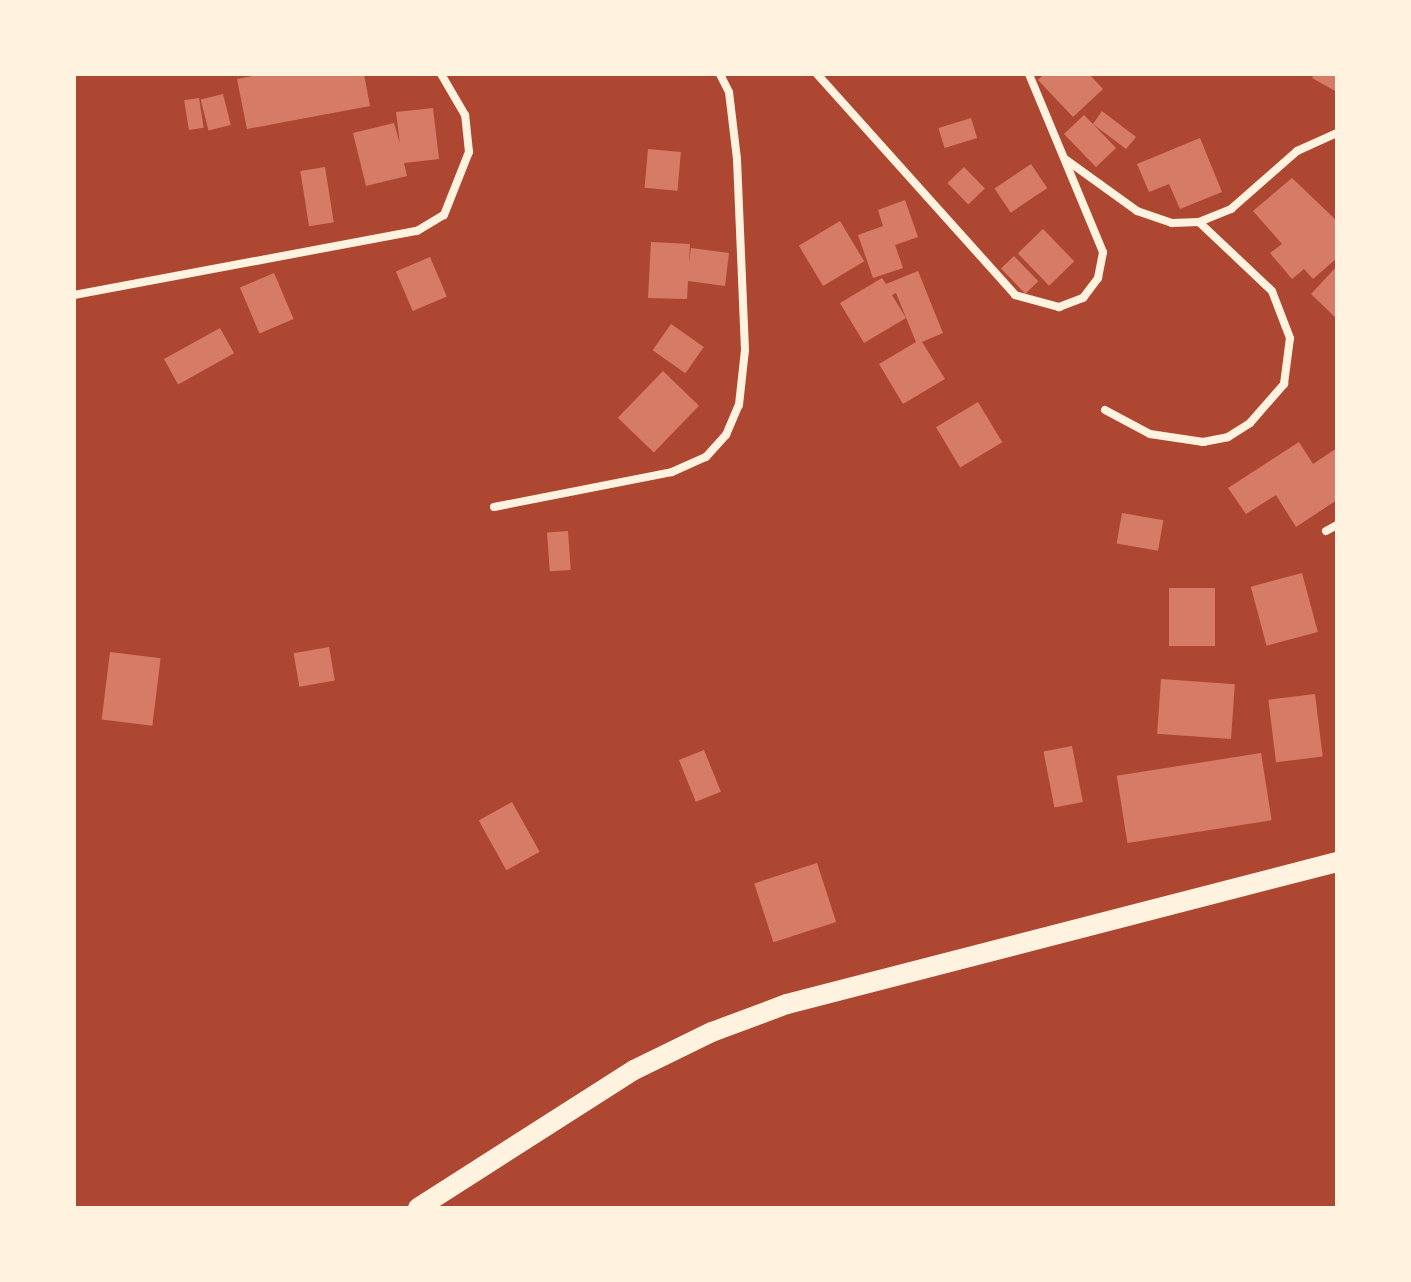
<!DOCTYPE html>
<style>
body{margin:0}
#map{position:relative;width:1411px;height:1282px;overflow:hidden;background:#c8553d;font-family:Signika,sans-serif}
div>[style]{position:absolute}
.green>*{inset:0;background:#ae4732;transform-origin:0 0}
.building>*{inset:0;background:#d67c66;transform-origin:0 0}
.minor>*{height:8px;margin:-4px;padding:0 4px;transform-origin:4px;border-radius:4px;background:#fff3e0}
.primary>*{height:20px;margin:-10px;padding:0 10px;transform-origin:10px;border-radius:10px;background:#fff3e0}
span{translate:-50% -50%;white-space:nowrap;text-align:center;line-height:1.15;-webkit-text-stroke:8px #fff3e0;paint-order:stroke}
.frame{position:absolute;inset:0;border:76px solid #fff3e0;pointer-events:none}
</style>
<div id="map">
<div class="green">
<i style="left:74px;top:74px;width:1263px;height:1134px"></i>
</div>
<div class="building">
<i style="clip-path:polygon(263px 74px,364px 74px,370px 106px,247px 129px,237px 79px)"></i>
<i style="clip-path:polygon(1044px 74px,1089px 74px,1103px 89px,1073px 117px,1038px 80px)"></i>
<i style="clip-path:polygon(1314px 74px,1337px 74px,1337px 92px,1312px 78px)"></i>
<i style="left:223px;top:94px;width:32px;height:23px;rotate:76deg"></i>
<i style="left:199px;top:98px;width:30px;height:15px;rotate:81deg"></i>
<i style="clip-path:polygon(433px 108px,439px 159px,404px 163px,407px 176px,366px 186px,353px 133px,394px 123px,400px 144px,396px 112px)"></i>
<i style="clip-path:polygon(1102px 111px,1136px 137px,1126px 149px,1093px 124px,1116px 148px,1096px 167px,1064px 134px,1084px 115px,1093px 124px)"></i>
<i style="left:971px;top:118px;width:21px;height:34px;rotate:73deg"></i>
<i style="clip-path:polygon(1200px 138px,1222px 192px,1180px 209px,1169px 184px,1149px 192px,1137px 164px)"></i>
<i style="left:648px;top:149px;width:33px;height:39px;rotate:5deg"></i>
<i style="left:1031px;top:164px;width:29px;height:44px;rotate:56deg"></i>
<i style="left:325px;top:167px;width:56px;height:25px;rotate:81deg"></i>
<i style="left:964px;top:167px;width:30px;height:23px;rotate:46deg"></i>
<i style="clip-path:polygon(1292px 178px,1337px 221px,1337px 258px,1313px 279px,1304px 269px,1292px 279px,1270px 253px,1282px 244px,1253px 211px)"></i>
<i style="clip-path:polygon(905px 200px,918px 237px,895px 245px,903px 268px,873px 278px,858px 235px,883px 226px,878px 210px)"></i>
<i style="left:840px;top:221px;width:47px;height:48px;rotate:59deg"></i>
<i style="left:1043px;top:229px;width:45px;height:35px;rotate:46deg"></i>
<i style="clip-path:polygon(651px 242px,690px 244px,689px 263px,691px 248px,729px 253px,725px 286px,688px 281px,687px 299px,648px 298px)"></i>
<i style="left:1014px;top:256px;width:35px;height:18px;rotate:46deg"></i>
<i style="left:430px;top:257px;width:43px;height:37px;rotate:67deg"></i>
<i style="clip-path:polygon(1337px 266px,1337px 319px,1311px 294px)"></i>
<i style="clip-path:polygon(918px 271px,943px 333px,922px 342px,945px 379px,903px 404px,879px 364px,916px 342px,896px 293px,892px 295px,906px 318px,864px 343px,840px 303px,882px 278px,886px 284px)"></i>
<i style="left:274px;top:273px;width:50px;height:37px;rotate:67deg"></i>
<i style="left:671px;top:324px;width:40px;height:32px;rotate:35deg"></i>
<i style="left:220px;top:328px;width:29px;height:64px;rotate:61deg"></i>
<i style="left:663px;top:371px;width:50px;height:65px;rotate:44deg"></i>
<i style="left:978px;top:402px;width:47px;height:49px;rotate:59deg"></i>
<i style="clip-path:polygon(1299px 442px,1313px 464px,1337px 448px,1337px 500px,1296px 527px,1276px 495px,1246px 514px,1228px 488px)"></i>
<i style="left:1122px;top:513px;width:42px;height:31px;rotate:10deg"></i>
<i style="left:568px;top:531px;width:39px;height:21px;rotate:86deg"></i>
<i style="left:1302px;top:573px;width:61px;height:53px;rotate:75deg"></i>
<i style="left:1169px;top:588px;width:46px;height:58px"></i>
<i style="left:329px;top:647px;width:34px;height:36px;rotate:80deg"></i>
<i style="left:110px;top:652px;width:51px;height:68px;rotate:7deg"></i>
<i style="left:1161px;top:679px;width:74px;height:55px;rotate:4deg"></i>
<i style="left:1315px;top:694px;width:63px;height:47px;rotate:83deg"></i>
<i style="left:1072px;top:746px;width:57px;height:29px;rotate:79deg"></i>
<i style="left:704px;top:750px;width:45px;height:27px;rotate:68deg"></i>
<i style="left:1261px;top:753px;width:68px;height:146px;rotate:81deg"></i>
<i style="left:512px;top:802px;width:57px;height:38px;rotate:61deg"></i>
<i style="left:817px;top:863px;width:62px;height:66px;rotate:72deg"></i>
</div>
<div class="minor">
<i style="left:817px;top:74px;width:297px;rotate:48.1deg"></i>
<i style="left:1015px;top:295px;width:46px;rotate:15.3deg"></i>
<i style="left:1059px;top:307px;width:26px;rotate:-21deg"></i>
<i style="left:1083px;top:298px;width:25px;rotate:-53deg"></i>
<i style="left:1098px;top:278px;width:26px;rotate:-79deg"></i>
<i style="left:1103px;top:252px;width:193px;rotate:-112.6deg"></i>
<i style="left:1065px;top:159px;width:89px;rotate:35.8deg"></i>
<i style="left:1137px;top:211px;width:37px;rotate:19deg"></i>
<i style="left:1172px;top:223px;width:27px;rotate:-2deg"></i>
<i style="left:1199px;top:222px;width:35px;rotate:-22deg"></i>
<i style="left:1231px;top:209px;width:88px;rotate:-41.3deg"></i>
<i style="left:1297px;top:151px;width:44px;rotate:-24.2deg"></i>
<i style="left:74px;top:295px;width:349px;rotate:-10.6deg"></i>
<i style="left:417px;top:231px;width:31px;rotate:-31deg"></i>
<i style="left:444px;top:215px;width:68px;rotate:-68.4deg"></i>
<i style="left:469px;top:152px;width:37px;rotate:-96deg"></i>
<i style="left:465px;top:115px;width:48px;rotate:-120.3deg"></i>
<i style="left:1105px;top:410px;width:51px;rotate:28.1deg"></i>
<i style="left:1150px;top:434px;width:54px;rotate:8.6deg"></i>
<i style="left:1203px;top:442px;width:25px;rotate:-11deg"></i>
<i style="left:1228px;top:437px;width:26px;rotate:-32deg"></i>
<i style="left:1250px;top:423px;width:52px;rotate:-48.9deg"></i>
<i style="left:1284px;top:384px;width:46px;rotate:-82.6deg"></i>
<i style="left:1290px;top:338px;width:50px;rotate:-111deg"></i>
<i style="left:1272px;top:291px;width:100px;rotate:-136.6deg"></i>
<i style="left:494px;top:507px;width:181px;rotate:-11.1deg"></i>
<i style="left:672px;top:472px;width:37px;rotate:-24deg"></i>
<i style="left:706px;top:457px;width:30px;rotate:-48deg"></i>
<i style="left:726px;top:435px;width:33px;rotate:-67deg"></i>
<i style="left:739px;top:405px;width:55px;rotate:-83.8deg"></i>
<i style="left:745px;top:350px;width:191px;rotate:-92.4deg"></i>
<i style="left:737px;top:159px;width:67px;rotate:-96.8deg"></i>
<i style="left:729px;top:92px;width:20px;rotate:-117deg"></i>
<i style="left:1326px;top:531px;width:13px;rotate:-29deg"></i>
</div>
<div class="primary">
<i style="left:418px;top:1208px;width:256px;rotate:-32.6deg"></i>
<i style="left:634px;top:1070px;width:87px;rotate:-26deg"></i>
<i style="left:712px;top:1032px;width:80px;rotate:-20.5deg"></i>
<i style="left:787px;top:1004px;width:568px;rotate:-14.48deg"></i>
</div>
<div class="frame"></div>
</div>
